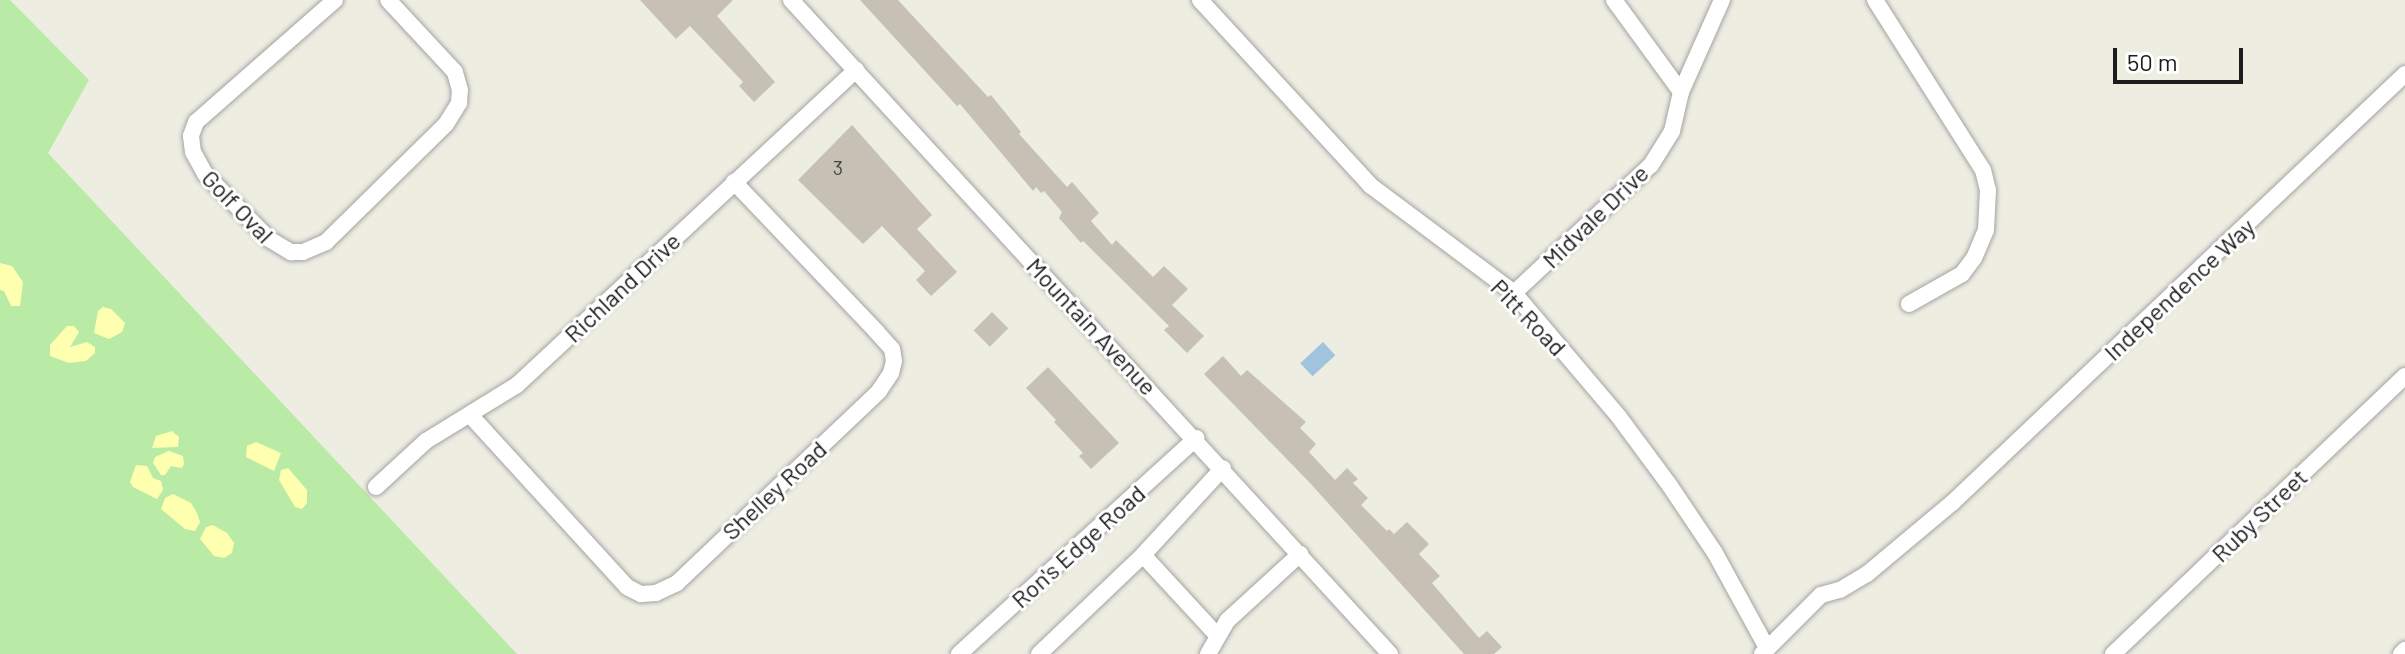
<!DOCTYPE html>
<style>
body{margin:0}
#map{position:relative;width:2405px;height:654px;overflow:hidden;background:#eeede2;font-family:Barlow,sans-serif}
div>[style]{position:absolute}
.grass>*{inset:0;background:#b9eaa6}
.sand>*{inset:0;background:#feffaf}
.water>*{inset:0;background:#a1c3dd;transform-origin:0 0}
.building>*{inset:0;background:#c6c0b5;transform-origin:0 0}
.roads{filter:drop-shadow(0 0 2px #a3a3a3) drop-shadow(0 0 2px #a3a3a3)}
.minor>*{height:16px;margin:-8px;padding:0 8px;transform-origin:8px;border-radius:8px;background:#fff}
span{translate:-50% -50%;white-space:nowrap;text-align:center;line-height:1.15;-webkit-text-stroke:6px #fff;paint-order:stroke}
.number-label{font-size:20px;color:#464542}
.number-label span{-webkit-text-stroke-width:0}
.street-label{font-size:24px;color:#1c1c1c}
.scale{position:absolute;left:2113px;top:48px;width:130px;height:36px;box-sizing:border-box;border:4px solid #1c1c1c;border-top:0;padding-left:10px;font-size:24px;line-height:28px;white-space:nowrap;color:#1c1c1c;-webkit-text-stroke:6px #fff;paint-order:stroke}
</style>
<div id="map">
<div class="grass">
<i style="clip-path:polygon(0 0,10px 0,89px 80px,48px 153px,517px 654px,0 654px)"></i>
</div>
<div class="sand">
<i style="clip-path:polygon(0 263px,12px 266px,23px 282px,20px 306px,11px 306px,4px 291px,0 290px)"></i>
<i style="clip-path:polygon(103px 307px,111px 309px,125px 323px,122px 332px,109px 339px,94px 333px,98px 311px)"></i>
<i style="clip-path:polygon(67px 326px,74px 326px,79px 332px,70px 347px,87px 342px,95px 347px,95px 353px,86px 361px,69px 363px,50px 356px,50px 345px)"></i>
<i style="clip-path:polygon(172px 431px,179px 437px,178px 447px,152px 448px,156px 436px)"></i>
<i style="clip-path:polygon(256px 442px,281px 453px,274px 471px,246px 457px,247px 446px)"></i>
<i style="clip-path:polygon(169px 451px,183px 456px,184px 464px,182px 468px,171px 466px,165px 475px,161px 475px,153px 463px,155px 457px)"></i>
<i style="clip-path:polygon(136px 465px,147px 466px,153px 478px,161px 481px,163px 490px,157px 499px,133px 487px,130px 482px)"></i>
<i style="clip-path:polygon(288px 468px,307px 490px,307px 503px,302px 509px,295px 507px,279px 480px,281px 470px)"></i>
<i style="clip-path:polygon(173px 494px,191px 503px,197px 513px,200px 522px,195px 531px,185px 529px,161px 509px,165px 498px)"></i>
<i style="clip-path:polygon(213px 525px,227px 533px,234px 543px,232px 553px,224px 558px,214px 556px,200px 539px,206px 527px)"></i>
</div>
<div class="water">
<i style="left:1323px;top:342px;width:18px;height:31px;rotate:47deg"></i>
</div>
<div class="building">
<i style="clip-path:polygon(640px 0,733px 0,717px 16px,775px 82px,754px 102px,739px 86px,743px 82px,690px 26px,676px 39px)"></i>
<i style="clip-path:polygon(860px 0,898px 0,988px 97px,991px 95px,1021px 132px,1019px 134px,1067px 187px,1072px 182px,1099px 213px,1091px 221px,1112px 245px,1116px 240px,1153px 277px,1164px 266px,1188px 289px,1172px 305px,1204px 336px,1187px 353px,1164px 330px,1169px 326px,1083px 241px,1081px 243px,1059px 218px,1062px 212px,1044px 191px,1041px 193px,1036px 187px,1033px 191px,960px 104px,957px 106px)"></i>
<i style="clip-path:polygon(852px 125px,932px 215px,917px 229px,957px 272px,931px 296px,916px 280px,925px 271px,882px 226px,863px 244px,798px 180px)"></i>
<i style="left:992px;top:312px;width:23px;height:26px;rotate:45deg"></i>
<i style="clip-path:polygon(1223px 356px,1241px 376px,1247px 370px,1306px 422px,1300px 428px,1316px 444px,1309px 452px,1335px 480px,1347px 468px,1358px 479px,1353px 483px,1368px 498px,1361px 505px,1387px 531px,1389px 529px,1394px 534px,1407px 522px,1429px 544px,1419px 554px,1440px 576px,1432px 583px,1479px 638px,1487px 631px,1502px 647px,1494px 654px,1464px 654px,1310px 483px,1204px 374px)"></i>
<i style="clip-path:polygon(1048px 367px,1119px 443px,1091px 469px,1079px 456px,1083px 453px,1054px 422px,1056px 420px,1026px 388px)"></i>
</div>
<div class="roads">
<div class="minor">
<i style="left:335px;top:0;width:185px;rotate:138.7deg"></i>
<i style="left:196px;top:122px;width:15px;rotate:110deg"></i>
<i style="left:191px;top:136px;width:16px;rotate:83deg"></i>
<i style="left:193px;top:152px;width:25px;rotate:61deg"></i>
<i style="left:205px;top:174px;width:91px;rotate:45.4deg"></i>
<i style="left:269px;top:239px;width:26px;rotate:31deg"></i>
<i style="left:291px;top:252px;width:12px"></i>
<i style="left:303px;top:252px;width:25px;rotate:-23deg"></i>
<i style="left:326px;top:242px;width:168px;rotate:-44.5deg"></i>
<i style="left:446px;top:124px;width:25px;rotate:-58deg"></i>
<i style="left:459px;top:103px;width:13px;rotate:-86deg"></i>
<i style="left:460px;top:90px;width:19px;rotate:-106deg"></i>
<i style="left:455px;top:72px;width:98px;rotate:-132.9deg"></i>
<i style="left:791px;top:0;width:887px;rotate:47.51deg"></i>
<i style="left:1200px;top:0;width:253px;rotate:47.4deg"></i>
<i style="left:1371px;top:186px;width:179px;rotate:36.8deg"></i>
<i style="left:1514px;top:293px;width:162px;rotate:49.7deg"></i>
<i style="left:1619px;top:417px;width:86px;rotate:53.5deg"></i>
<i style="left:1670px;top:486px;width:81px;rotate:56.1deg"></i>
<i style="left:1715px;top:553px;width:108px;rotate:61.3deg"></i>
<i style="left:1614px;top:0;width:114px;rotate:53.9deg"></i>
<i style="left:1875px;top:0;width:201px;rotate:57.6deg"></i>
<i style="left:1983px;top:170px;width:21px;rotate:76deg"></i>
<i style="left:1988px;top:190px;width:40px;rotate:92.9deg"></i>
<i style="left:1986px;top:230px;width:30px;rotate:113deg"></i>
<i style="left:1974px;top:258px;width:20px;rotate:127deg"></i>
<i style="left:1962px;top:274px;width:61px;rotate:150.5deg"></i>
<i style="left:1514px;top:293px;width:187px;rotate:-43.1deg"></i>
<i style="left:1651px;top:165px;width:40px;rotate:-58deg"></i>
<i style="left:1672px;top:131px;width:40px;rotate:-77deg"></i>
<i style="left:1681px;top:92px;width:101px;rotate:-66deg"></i>
<i style="left:471px;top:416px;width:231px;rotate:47.6deg"></i>
<i style="left:627px;top:587px;width:16px;rotate:27deg"></i>
<i style="left:641px;top:594px;width:15px;rotate:-4deg"></i>
<i style="left:656px;top:593px;width:23px;rotate:-25deg"></i>
<i style="left:677px;top:583px;width:279px;rotate:-43.5deg"></i>
<i style="left:879px;top:391px;width:22px;rotate:-56deg"></i>
<i style="left:891px;top:373px;width:12px;rotate:-76deg"></i>
<i style="left:894px;top:361px;width:12px;rotate:-99deg"></i>
<i style="left:892px;top:349px;width:24px;rotate:-132deg"></i>
<i style="left:876px;top:331px;width:206px;rotate:-133.6deg"></i>
<i style="left:376px;top:487px;width:68px;rotate:-42.6deg"></i>
<i style="left:426px;top:441px;width:107px;rotate:-31.6deg"></i>
<i style="left:517px;top:385px;width:463px;rotate:-42.9deg"></i>
<i style="left:1143px;top:555px;width:108px;rotate:47.3deg"></i>
<i style="left:959px;top:654px;width:321px;rotate:-42.3deg"></i>
<i style="left:1039px;top:654px;width:144px;rotate:-43.6deg"></i>
<i style="left:1143px;top:555px;width:118px;rotate:-47.4deg"></i>
<i style="left:1208px;top:654px;width:39px;rotate:-60deg"></i>
<i style="left:1228px;top:620px;width:98px;rotate:-42.5deg"></i>
<i style="left:1762px;top:654px;width:83px;rotate:-45deg"></i>
<i style="left:1821px;top:595px;width:20px;rotate:-15deg"></i>
<i style="left:1840px;top:590px;width:31px;rotate:-31deg"></i>
<i style="left:1867px;top:574px;width:111px;rotate:-39.9deg"></i>
<i style="left:1952px;top:503px;width:624px;rotate:-43.44deg"></i>
<i style="left:2113px;top:654px;width:403px;rotate:-43.6deg"></i>
<i style="left:2401px;top:654px;width:6px;rotate:-45deg"></i>
</div>
</div>
<div class="number-label">
<span style="left:838px;top:167px">3</span>
</div>
<div class="street-label">
<span style="left:238px;top:206px;rotate:46deg">Golf Oval</span>
<span style="left:1595px;top:216px;rotate:-44deg">Midvale Drive</span>
<span style="left:622px;top:287px;rotate:-43deg">Richland Drive</span>
<span style="left:2179px;top:289px;rotate:-43deg">Independence Way</span>
<span style="left:1529px;top:317px;rotate:46deg">Pitt Road</span>
<span style="left:1092px;top:326px;rotate:47deg">Mountain Avenue</span>
<span style="left:774px;top:490px;rotate:-43deg">Shelley Road</span>
<span style="left:2259px;top:515px;rotate:-44deg">Ruby Street</span>
<span style="left:1078px;top:546px;rotate:-42deg">Ron's Edge Road</span>
</div>
<div class="scale">50 m</div>
</div>
